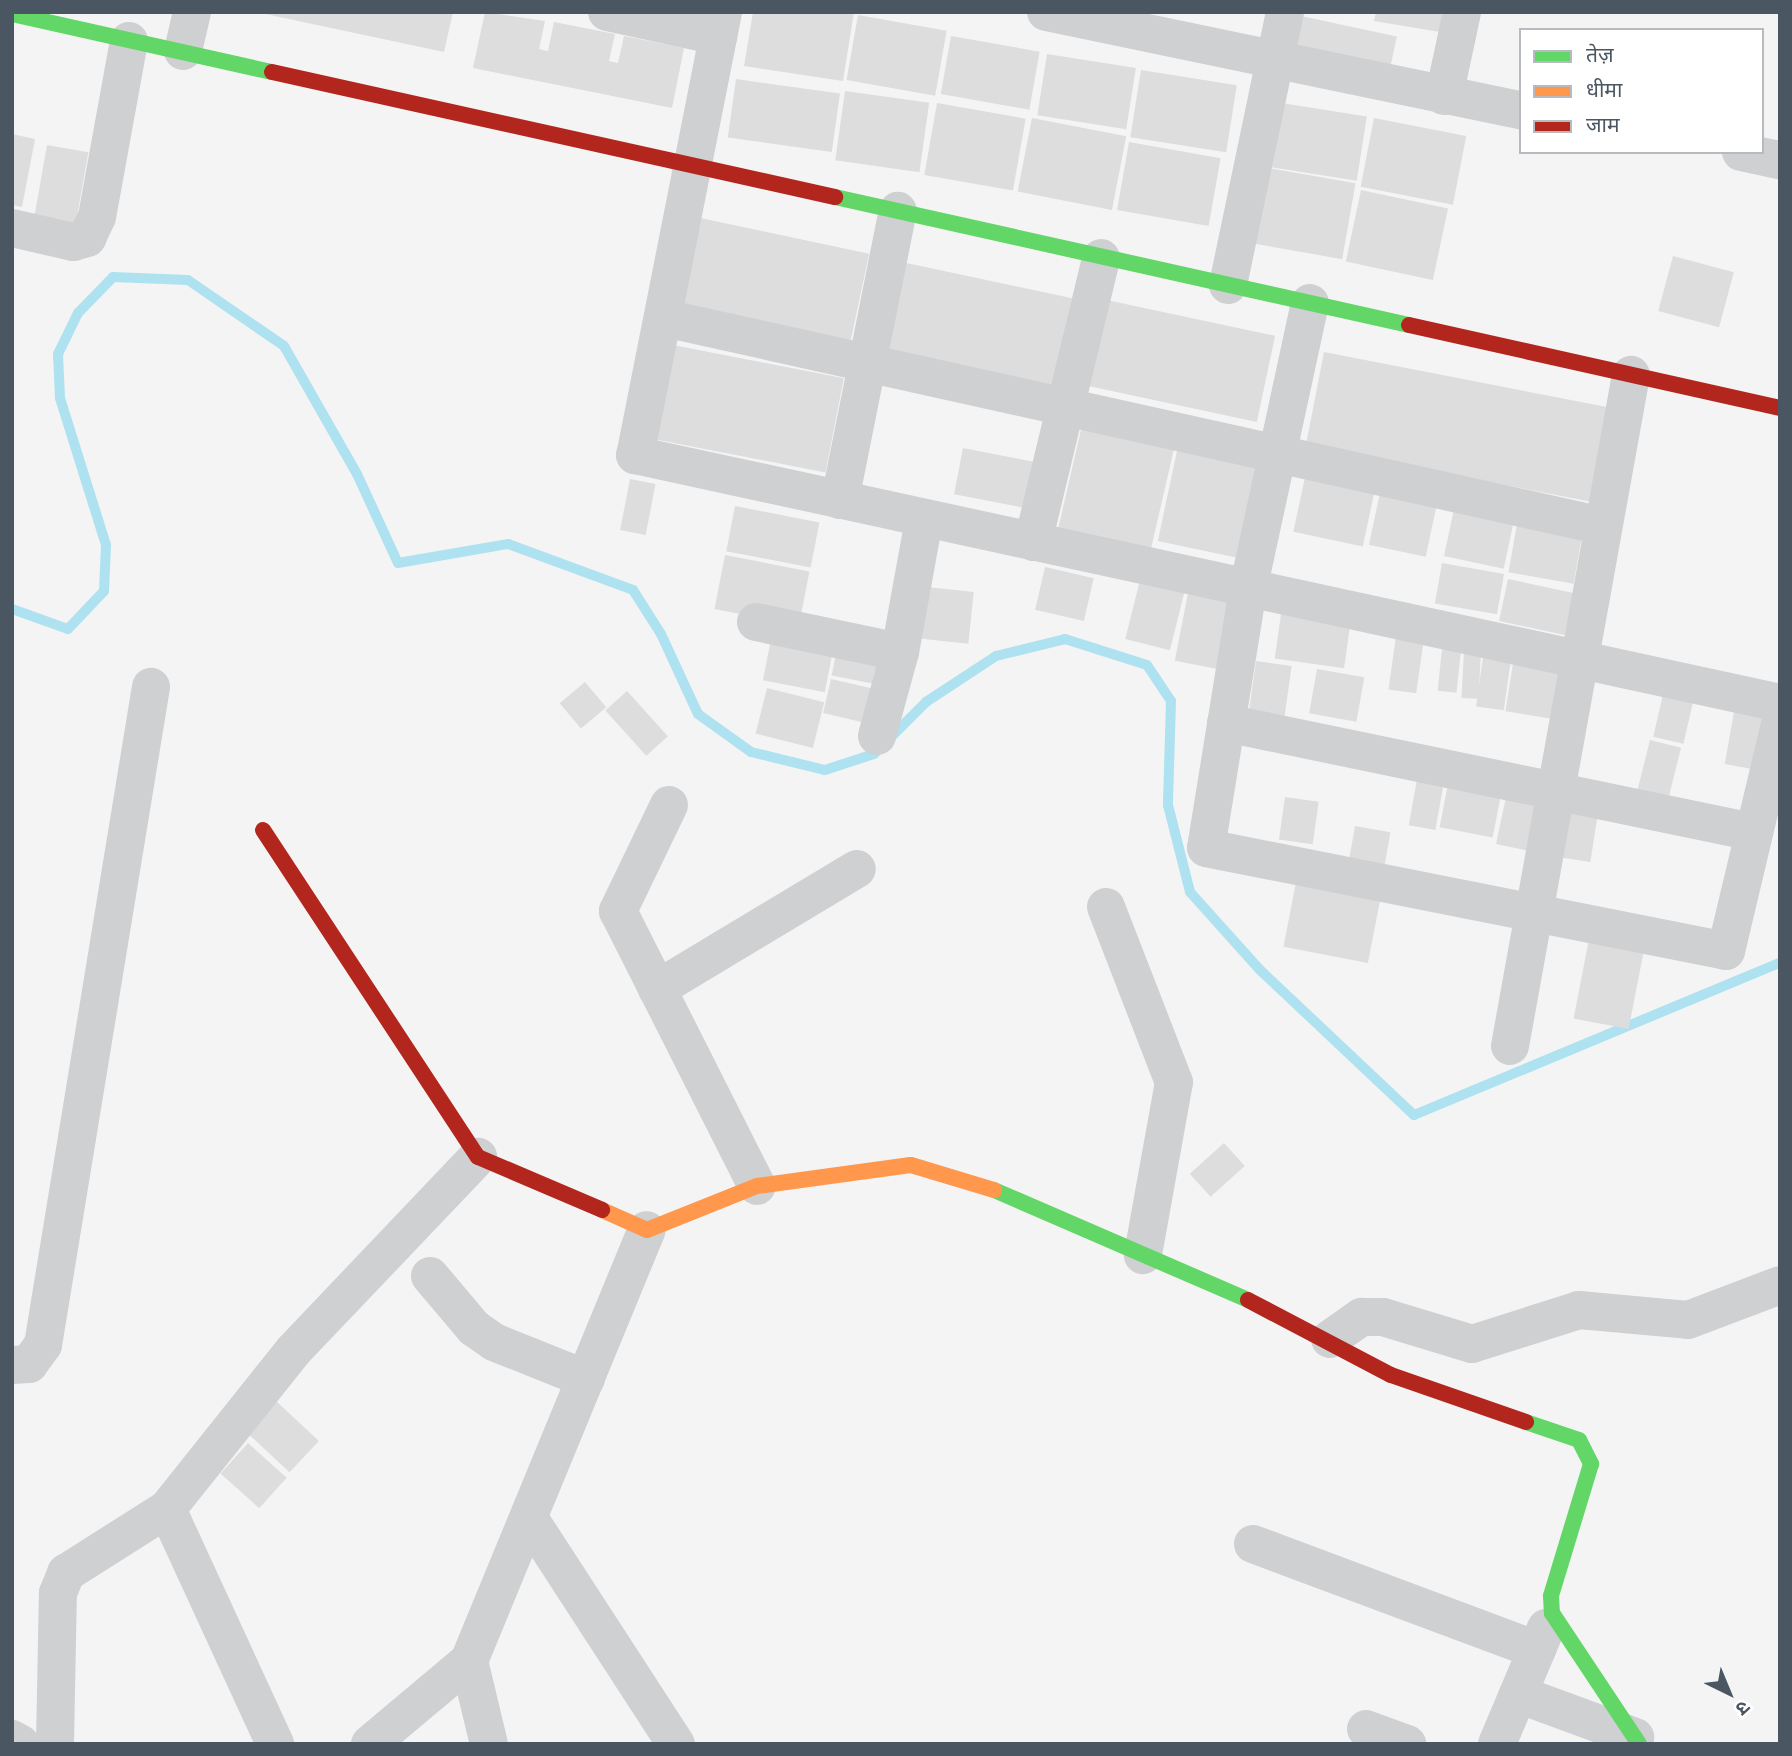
<!DOCTYPE html>
<meta charset="utf-8">
<style>
body{margin:0}
#map{position:relative;width:1792px;height:1756px;overflow:hidden;background:#f4f4f4;font-family:"Asap Condensed","Noto Sans Devanagari",sans-serif}
div>[style]{position:absolute}
.stream>*{height:10px;margin:-5px;padding:0 5px;transform-origin:5px;border-radius:5px;background:#aee2f0}
.building>*{inset:0;background:#ddddde;transform-origin:0 0}
.street>*{height:38px;margin:-19px;padding:0 19px;transform-origin:19px;border-radius:19px;background:#ced0d2}
.fast>*{height:16px;margin:-8px;padding:0 8px;transform-origin:8px;border-radius:8px;background:#63d668}
.slow>*{height:16px;margin:-8px;padding:0 8px;transform-origin:8px;border-radius:8px;background:#ff974d}
.jam>*{height:16px;margin:-8px;padding:0 8px;transform-origin:8px;border-radius:8px;background:#b3261e}
span{translate:-50% -50%;white-space:nowrap;text-align:center;line-height:1.15;-webkit-text-stroke:7px #fff;paint-order:stroke}
.frame{position:absolute;inset:0;border:14px solid #4a5661;pointer-events:none}
.legend{position:absolute;left:1519px;top:28px;width:245px;height:126px;box-sizing:border-box;background:#fff;border:2px solid #b7bbc0;margin:0;padding:9px 12px;list-style:none;font-size:21px;color:#4a5661}
.legend li{display:flex;align-items:center;gap:14px;height:35px}
.legend b{width:35px;border:2px solid #b7bbc0}
.north{position:absolute;left:1694px;top:1658px;width:70px;height:70px;-webkit-text-stroke:5px #fff;paint-order:stroke;rotate:137deg;font-size:19px;font-weight:700;line-height:28px;text-align:center;color:#4a5661}
.north::after{content:'';display:block;margin:auto;width:24px;height:32px;background:#4a5661;clip-path:polygon(50% 0,100% 100%,50% 72%,0 100%)}
</style>
<div id="map">
<div class="stream">
<i style="left:12px;top:609px;width:59px;rotate:19.7deg"></i>
<i style="left:68px;top:629px;width:52px;rotate:-46.5deg"></i>
<i style="left:104px;top:591px;width:46px;rotate:-87.5deg"></i>
<i style="left:106px;top:545px;width:154px;rotate:-107.4deg"></i>
<i style="left:60px;top:398px;width:44px;rotate:-92.6deg"></i>
<i style="left:58px;top:354px;width:46px;rotate:-64deg"></i>
<i style="left:78px;top:313px;width:50px;rotate:-45.8deg"></i>
<i style="left:113px;top:277px;width:75px;rotate:2.3deg"></i>
<i style="left:188px;top:280px;width:116px;rotate:34.5deg"></i>
<i style="left:284px;top:346px;width:147px;rotate:60.3deg"></i>
<i style="left:357px;top:474px;width:98px;rotate:65.3deg"></i>
<i style="left:398px;top:563px;width:112px;rotate:-9.8deg"></i>
<i style="left:508px;top:544px;width:133px;rotate:20.2deg"></i>
<i style="left:633px;top:590px;width:52px;rotate:57.5deg"></i>
<i style="left:661px;top:634px;width:88px;rotate:65.2deg"></i>
<i style="left:698px;top:714px;width:65px;rotate:35.6deg"></i>
<i style="left:751px;top:752px;width:76px;rotate:13.7deg"></i>
<i style="left:825px;top:770px;width:52px;rotate:-18.1deg"></i>
<i style="left:874px;top:754px;width:74px;rotate:-45deg"></i>
<i style="left:926px;top:702px;width:84px;rotate:-33.3deg"></i>
<i style="left:996px;top:656px;width:71px;rotate:-13.8deg"></i>
<i style="left:1065px;top:639px;width:86px;rotate:17.6deg"></i>
<i style="left:1147px;top:665px;width:43px;rotate:56.3deg"></i>
<i style="left:1171px;top:701px;width:104px;rotate:91.7deg"></i>
<i style="left:1168px;top:805px;width:90px;rotate:75.8deg"></i>
<i style="left:1190px;top:892px;width:103px;rotate:48.1deg"></i>
<i style="left:1259px;top:969px;width:213px;rotate:43.3deg"></i>
<i style="left:1414px;top:1115px;width:396px;rotate:-22.6deg"></i>
</div>
<div class="building">
<i style="clip-path:polygon(256px 12px,453px 12px,444px 52px)"></i>
<i style="clip-path:polygon(485px 12px,545px 21px,539px 49px,548px 51px,554px 22px,615px 34px,609px 61px,618px 63px,624px 36px,684px 48px,672px 108px,473px 68px)"></i>
<i style="clip-path:polygon(753px 12px,854px 12px,843px 81px,744px 66px)"></i>
<i style="clip-path:polygon(1376px 12px,1449px 12px,1446px 33px,1374px 21px)"></i>
<i style="left:858px;top:15px;width:90px;height:66px;rotate:10deg"></i>
<i style="left:1301px;top:16px;width:98px;height:35px;rotate:12deg"></i>
<i style="left:951px;top:36px;width:90px;height:59px;rotate:10deg"></i>
<i style="left:1047px;top:54px;width:90px;height:62px;rotate:9deg"></i>
<i style="left:1141px;top:70px;width:97px;height:68px;rotate:9deg"></i>
<i style="left:736px;top:79px;width:105px;height:59px;rotate:8deg"></i>
<i style="left:845px;top:91px;width:85px;height:70px;rotate:8deg"></i>
<i style="left:1275px;top:102px;width:93px;height:65px;rotate:9deg"></i>
<i style="left:937px;top:103px;width:90px;height:73px;rotate:10deg"></i>
<i style="left:1032px;top:118px;width:96px;height:75px;rotate:11deg"></i>
<i style="left:1374px;top:118px;width:94px;height:70px;rotate:11deg"></i>
<i style="clip-path:polygon(12px 134px,35px 139px,22px 207px,12px 205px)"></i>
<i style="left:1129px;top:142px;width:93px;height:69px;rotate:10deg"></i>
<i style="left:47px;top:145px;width:42px;height:74px;rotate:10deg"></i>
<i style="left:1263px;top:167px;width:94px;height:77px;rotate:10deg"></i>
<i style="left:1361px;top:190px;width:89px;height:73px;rotate:12deg"></i>
<i style="left:696px;top:217px;width:177px;height:89px;rotate:12deg"></i>
<i style="left:1673px;top:256px;width:63px;height:57px;rotate:15deg"></i>
<i style="left:897px;top:261px;width:179px;height:89px;rotate:12deg"></i>
<i style="left:1102px;top:299px;width:177px;height:88px;rotate:12deg"></i>
<i style="left:673px;top:345px;width:174px;height:96px;rotate:11deg"></i>
<i style="left:1324px;top:352px;width:296px;height:96px;rotate:11deg"></i>
<i style="left:1083px;top:421px;width:95px;height:111px;rotate:13deg"></i>
<i style="left:1178px;top:446px;width:80px;height:97px;rotate:12deg"></i>
<i style="left:963px;top:448px;width:78px;height:47px;rotate:11deg"></i>
<i style="left:1305px;top:477px;width:71px;height:56px;rotate:12deg"></i>
<i style="left:630px;top:479px;width:26px;height:52px;rotate:11deg"></i>
<i style="left:1381px;top:488px;width:58px;height:58px;rotate:12deg"></i>
<i style="left:735px;top:506px;width:86px;height:46px;rotate:11deg"></i>
<i style="left:1454px;top:509px;width:61px;height:48px;rotate:12deg"></i>
<i style="left:1517px;top:524px;width:66px;height:49px;rotate:10deg"></i>
<i style="left:725px;top:555px;width:86px;height:55px;rotate:11deg"></i>
<i style="left:1442px;top:563px;width:63px;height:41px;rotate:10deg"></i>
<i style="left:1045px;top:567px;width:50px;height:44px;rotate:13deg"></i>
<i style="left:1141px;top:576px;width:46px;height:65px;rotate:14deg"></i>
<i style="left:1508px;top:579px;width:67px;height:43px;rotate:12deg"></i>
<i style="left:927px;top:587px;width:47px;height:52px;rotate:6deg"></i>
<i style="left:1188px;top:593px;width:46px;height:69px;rotate:11deg"></i>
<i style="left:1282px;top:607px;width:70px;height:52px;rotate:8deg"></i>
<i style="left:1396px;top:636px;width:28px;height:54px;rotate:8deg"></i>
<i style="left:770px;top:644px;width:63px;height:37px;rotate:11deg"></i>
<i style="left:1442px;top:649px;width:19px;height:42px;rotate:6deg"></i>
<i style="left:1464px;top:650px;width:17px;height:48px;rotate:3deg"></i>
<i style="left:1484px;top:650px;width:28px;height:57px;rotate:8deg"></i>
<i style="left:836px;top:653px;width:52px;height:23px;rotate:11deg"></i>
<i style="left:1514px;top:657px;width:52px;height:55px;rotate:9deg"></i>
<i style="left:1256px;top:661px;width:36px;height:56px;rotate:8deg"></i>
<i style="left:1317px;top:669px;width:48px;height:45px;rotate:10deg"></i>
<i style="left:831px;top:679px;width:47px;height:35px;rotate:13deg"></i>
<i style="left:585px;top:682px;width:33px;height:33px;rotate:50deg"></i>
<i style="left:767px;top:688px;width:59px;height:47px;rotate:14deg"></i>
<i style="left:1664px;top:690px;width:31px;height:48px;rotate:13deg"></i>
<i style="left:627px;top:691px;width:61px;height:29px;rotate:48deg"></i>
<i style="left:1735px;top:706px;width:39px;height:59px;rotate:10deg"></i>
<i style="left:1650px;top:740px;width:32px;height:56px;rotate:14deg"></i>
<i style="left:1417px;top:779px;width:27px;height:47px;rotate:10deg"></i>
<i style="left:1448px;top:784px;width:54px;height:44px;rotate:11deg"></i>
<i style="left:1285px;top:797px;width:34px;height:43px;rotate:8deg"></i>
<i style="left:1506px;top:797px;width:35px;height:48px;rotate:12deg"></i>
<i style="left:1568px;top:811px;width:30px;height:47px;rotate:9deg"></i>
<i style="left:1355px;top:826px;width:36px;height:48px;rotate:10deg"></i>
<i style="left:1297px;top:877px;width:86px;height:71px;rotate:11deg"></i>
<i style="left:1590px;top:934px;width:56px;height:86px;rotate:11deg"></i>
<i style="left:1224px;top:1143px;width:31px;height:46px;rotate:48deg"></i>
<i style="left:275px;top:1400px;width:60px;height:43px;rotate:43deg"></i>
<i style="left:248px;top:1443px;width:52px;height:41px;rotate:42deg"></i>
</div>
<div class="street">
<i style="left:607px;top:12px;width:114px;rotate:12.2deg"></i>
<i style="left:723px;top:12px;width:452px;rotate:101.2deg"></i>
<i style="left:635px;top:455px;width:1172px;rotate:12.22deg"></i>
<i style="left:1046px;top:12px;width:485px;rotate:11.7deg"></i>
<i style="left:183px;top:51px;width:40px;rotate:-77deg"></i>
<i style="left:1444px;top:96px;width:86px;rotate:-77.9deg"></i>
<i style="left:1741px;top:152px;width:40px;rotate:12deg"></i>
<i style="left:12px;top:228px;width:63px;rotate:12.9deg"></i>
<i style="left:73px;top:242px;width:15px;rotate:-16deg"></i>
<i style="left:87px;top:238px;width:23px;rotate:-65deg"></i>
<i style="left:97px;top:217px;width:179px;rotate:-79.7deg"></i>
<i style="left:1228px;top:285px;width:279px;rotate:-78.2deg"></i>
<i style="left:1310px;top:303px;width:293px;rotate:102.2deg"></i>
<i style="left:1248px;top:589px;width:262px;rotate:99.2deg"></i>
<i style="left:1206px;top:848px;width:530px;rotate:11.2deg"></i>
<i style="left:1726px;top:951px;width:233px;rotate:-76.6deg"></i>
<i style="left:664px;top:318px;width:962px;rotate:12.49deg"></i>
<i style="left:840px;top:500px;width:295px;rotate:-78.7deg"></i>
<i style="left:1033px;top:542px;width:292px;rotate:-76.5deg"></i>
<i style="left:756px;top:622px;width:147px;rotate:11.8deg"></i>
<i style="left:1226px;top:723px;width:538px;rotate:11.69deg"></i>
<i style="left:877px;top:736px;width:87px;rotate:-74.7deg"></i>
<i style="left:900px;top:652px;width:134px;rotate:-79.7deg"></i>
<i style="left:669px;top:805px;width:118px;rotate:115.7deg"></i>
<i style="left:618px;top:911px;width:308px;rotate:63.2deg"></i>
<i style="left:1106px;top:907px;width:188px;rotate:68.8deg"></i>
<i style="left:1174px;top:1082px;width:176px;rotate:100.2deg"></i>
<i style="left:657px;top:989px;width:233px;rotate:-31deg"></i>
<i style="left:1510px;top:1046px;width:682px;rotate:-79.78deg"></i>
<i style="left:430px;top:1276px;width:68px;rotate:49.8deg"></i>
<i style="left:474px;top:1328px;width:24px;rotate:35deg"></i>
<i style="left:494px;top:1342px;width:99px;rotate:21.9deg"></i>
<i style="left:1330px;top:1339px;width:39px;rotate:-35deg"></i>
<i style="left:1362px;top:1317px;width:21px"></i>
<i style="left:1383px;top:1317px;width:93px;rotate:16.9deg"></i>
<i style="left:1472px;top:1344px;width:112px;rotate:-17.6deg"></i>
<i style="left:1579px;top:1310px;width:109px;rotate:5.2deg"></i>
<i style="left:1688px;top:1320px;width:98px;rotate:-20.8deg"></i>
<i style="left:12px;top:1365px;width:17px;rotate:-3deg"></i>
<i style="left:29px;top:1364px;width:24px;rotate:-54deg"></i>
<i style="left:43px;top:1345px;width:667px;rotate:-80.68deg"></i>
<i style="left:167px;top:1509px;width:259px;rotate:65.3deg"></i>
<i style="left:529px;top:1518px;width:270px;rotate:57deg"></i>
<i style="left:1253px;top:1544px;width:303px;rotate:20.5deg"></i>
<i style="left:469px;top:1661px;width:85px;rotate:76.5deg"></i>
<i style="left:1518px;top:1694px;width:125px;rotate:20.2deg"></i>
<i style="left:1366px;top:1729px;width:44px;rotate:20.1deg"></i>
<i style="left:12px;top:1739px;width:10px;rotate:29deg"></i>
<i style="left:55px;top:1744px;width:151px;rotate:-88.9deg"></i>
<i style="left:58px;top:1593px;width:22px;rotate:-68deg"></i>
<i style="left:66px;top:1573px;width:120px;rotate:-32.4deg"></i>
<i style="left:167px;top:1509px;width:203px;rotate:-51.4deg"></i>
<i style="left:294px;top:1350px;width:267px;rotate:-46.4deg"></i>
<i style="left:370px;top:1744px;width:129px;rotate:-40deg"></i>
<i style="left:469px;top:1661px;width:466px;rotate:-67.6deg"></i>
<i style="left:1497px;top:1744px;width:126px;rotate:-67.1deg"></i>
</div>
<div class="fast">
<i style="left:12px;top:14px;width:266px;rotate:12.6deg"></i>
<i style="left:835px;top:197px;width:588px;rotate:12.57deg"></i>
<i style="left:994px;top:1190px;width:277px;rotate:23.4deg"></i>
<i style="left:1526px;top:1422px;width:56px;rotate:18.8deg"></i>
<i style="left:1579px;top:1440px;width:27px;rotate:63deg"></i>
<i style="left:1591px;top:1464px;width:138px;rotate:106.9deg"></i>
<i style="left:1551px;top:1596px;width:17px;rotate:87deg"></i>
<i style="left:1552px;top:1613px;width:157px;rotate:56.4deg"></i>
</div>
<div class="slow">
<i style="left:602px;top:1210px;width:49px;rotate:24deg"></i>
<i style="left:647px;top:1230px;width:118px;rotate:-21.8deg"></i>
<i style="left:757px;top:1186px;width:155px;rotate:-7.8deg"></i>
<i style="left:911px;top:1165px;width:87px;rotate:16.8deg"></i>
</div>
<div class="jam">
<i style="left:272px;top:72px;width:577px;rotate:12.52deg"></i>
<i style="left:1409px;top:325px;width:380px;rotate:12.6deg"></i>
<i style="left:263px;top:830px;width:391px;rotate:56.7deg"></i>
<i style="left:478px;top:1157px;width:135px;rotate:23.1deg"></i>
<i style="left:1248px;top:1300px;width:161px;rotate:27.7deg"></i>
<i style="left:1391px;top:1375px;width:143px;rotate:19.2deg"></i>
</div>
<div class="frame"></div>
<ul class="legend">
<li><b style="height:9px;background:#63d668"></b>तेज़</li>
<li><b style="height:9px;background:#ff974d"></b>धीमा</li>
<li><b style="height:9px;background:#b3261e"></b>जाम</li>
</ul>
<div class="north">उ</div>
</div>
